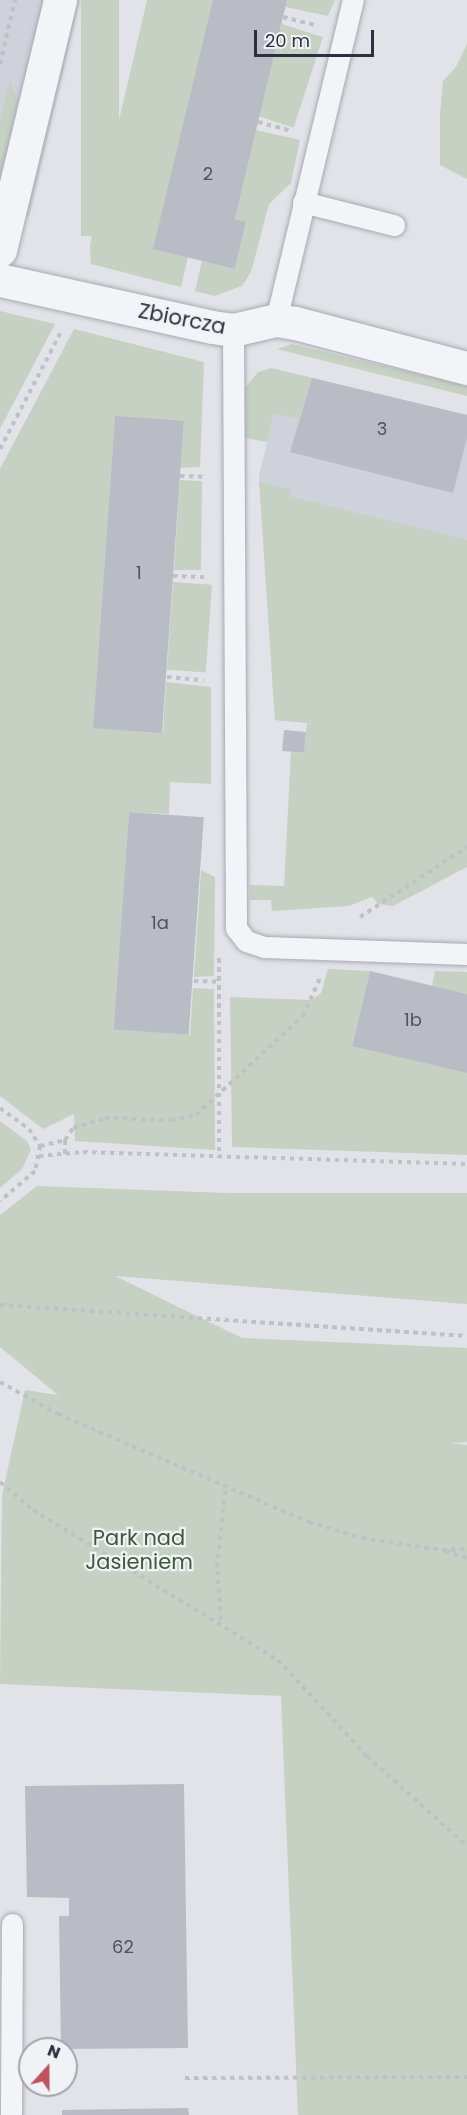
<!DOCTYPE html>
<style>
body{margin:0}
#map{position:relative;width:467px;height:2115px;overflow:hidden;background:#e1e3e8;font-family:Poppins,sans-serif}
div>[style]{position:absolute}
.built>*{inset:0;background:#cfd2da}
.green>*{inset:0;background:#c6d1c3;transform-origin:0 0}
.building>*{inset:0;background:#b9bcc4;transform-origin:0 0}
.path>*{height:4px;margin-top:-2px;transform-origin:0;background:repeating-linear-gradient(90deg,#bfc1c7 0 4.5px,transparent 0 9px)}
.roads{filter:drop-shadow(0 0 2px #a7aab2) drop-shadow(0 0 2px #a7aab2)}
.service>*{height:21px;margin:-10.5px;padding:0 10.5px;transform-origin:10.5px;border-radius:10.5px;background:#f3f4f7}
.minor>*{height:33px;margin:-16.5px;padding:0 16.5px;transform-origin:16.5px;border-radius:16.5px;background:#f3f4f7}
span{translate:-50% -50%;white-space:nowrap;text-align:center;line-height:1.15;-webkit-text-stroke:4.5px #f0f2f6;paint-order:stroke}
.number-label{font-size:18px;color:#4e5460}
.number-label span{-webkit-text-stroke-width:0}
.street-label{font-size:21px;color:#2b313e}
.park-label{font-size:21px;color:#3e583a}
.north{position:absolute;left:18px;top:2037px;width:60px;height:60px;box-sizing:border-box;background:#f0f2f6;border:2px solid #a1a5ac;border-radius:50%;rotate:21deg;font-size:16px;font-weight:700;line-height:24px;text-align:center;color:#2b313e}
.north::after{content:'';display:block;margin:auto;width:21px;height:27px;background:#c0535e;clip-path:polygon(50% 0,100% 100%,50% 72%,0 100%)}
.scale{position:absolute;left:254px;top:30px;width:120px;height:27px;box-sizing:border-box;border:3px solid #2b313e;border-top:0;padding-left:8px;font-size:18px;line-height:21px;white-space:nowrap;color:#2b313e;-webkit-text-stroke:4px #f0f2f6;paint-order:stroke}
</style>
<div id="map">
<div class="built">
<i style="clip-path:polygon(0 0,80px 0,29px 217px,0 210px)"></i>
<i style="clip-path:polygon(284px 371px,467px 415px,467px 736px,275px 720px,259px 476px)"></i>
</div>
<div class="green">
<i style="left:81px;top:0;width:38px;height:236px"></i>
<i style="clip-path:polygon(147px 0,213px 0,188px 257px,181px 287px,91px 264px,90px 245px)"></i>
<i style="clip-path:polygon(287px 0,335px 0,328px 16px,285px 7px)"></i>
<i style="left:282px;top:24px;width:43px;height:95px;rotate:18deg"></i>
<i style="clip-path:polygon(467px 44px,467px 179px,440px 165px,440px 113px,443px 81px,456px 67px)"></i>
<i style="clip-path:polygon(10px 80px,18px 101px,0 177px,0 119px)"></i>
<i style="clip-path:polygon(256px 130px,300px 140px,291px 183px,269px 204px,251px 272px,242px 286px,215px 296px,195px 291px,202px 261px,235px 269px,246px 222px,235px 219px)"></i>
<i style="clip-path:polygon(0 311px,55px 324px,0 429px)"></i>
<i style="clip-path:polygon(74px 329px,204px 362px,200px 467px,181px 468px,115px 417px,94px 728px,163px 732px,166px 682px,211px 687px,211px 784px,170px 782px,169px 814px,129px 812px,115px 1029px,190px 1035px,193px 988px,214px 989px,215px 1150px,75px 1141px,74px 1114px,43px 1129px,0 1096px,0 469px)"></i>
<i style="clip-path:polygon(292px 344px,467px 386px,467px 396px,277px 349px)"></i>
<i style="clip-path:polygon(271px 368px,312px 378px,299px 419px,274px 413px,267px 442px,240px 437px,243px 390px,258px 372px)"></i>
<i style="clip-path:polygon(180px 480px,202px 481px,201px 570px,174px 570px)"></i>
<i style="clip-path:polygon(259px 481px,289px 489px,292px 497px,467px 540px,467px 867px,393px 906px,378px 904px,372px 897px,349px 906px,272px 911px,271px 900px,250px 900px,250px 885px,284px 886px,291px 752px,304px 753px,307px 723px,275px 720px)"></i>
<i style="left:173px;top:582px;width:39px;height:88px;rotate:4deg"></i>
<i style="clip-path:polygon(201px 870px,215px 877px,214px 976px,194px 977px)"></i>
<i style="clip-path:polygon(328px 969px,370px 971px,352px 1045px,467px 1073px,467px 1155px,232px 1147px,230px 997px,312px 1000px,321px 993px)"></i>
<i style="clip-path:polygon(435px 971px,467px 972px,467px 994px,432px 986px)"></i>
<i style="clip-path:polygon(0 1121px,27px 1141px,31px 1150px,22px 1169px,0 1188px)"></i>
<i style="clip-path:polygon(37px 1186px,228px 1193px,467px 1193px,467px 1304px,115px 1276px,242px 1338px,467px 1348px,467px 1442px,449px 1443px,467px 1445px,467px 2115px,298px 2115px,281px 1696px,0 1684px,2px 1495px,25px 1390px,58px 1395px,0 1347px,0 1215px)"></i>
</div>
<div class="building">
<i style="clip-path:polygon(213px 0,287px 0,235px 219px,246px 222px,235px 269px,153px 249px)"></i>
<i style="clip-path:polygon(312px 378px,467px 415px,467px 438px,453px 493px,290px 452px)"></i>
<i style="left:115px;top:416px;width:69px;height:313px;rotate:4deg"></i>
<i style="left:284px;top:730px;width:22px;height:21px;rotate:5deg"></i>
<i style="left:129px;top:812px;width:75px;height:218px;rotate:4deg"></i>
<i style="clip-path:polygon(370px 971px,467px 994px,467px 1073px,352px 1046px)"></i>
<i style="clip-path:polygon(184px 1784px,188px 2048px,61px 2049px,59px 1916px,69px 1916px,69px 1898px,27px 1897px,25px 1786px)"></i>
<i style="clip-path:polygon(188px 2108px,189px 2115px,62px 2115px,62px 2110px)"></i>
</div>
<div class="path">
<i style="left:283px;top:17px;width:33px;rotate:14deg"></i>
<i style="left:0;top:64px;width:66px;rotate:-76.8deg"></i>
<i style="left:258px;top:122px;width:34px;rotate:15deg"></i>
<i style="left:0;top:449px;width:132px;rotate:-62.5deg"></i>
<i style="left:180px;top:476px;width:24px;rotate:2deg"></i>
<i style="left:173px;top:576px;width:31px;rotate:2deg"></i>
<i style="left:167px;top:677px;width:37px;rotate:5deg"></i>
<i style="left:360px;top:917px;width:128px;rotate:-33.2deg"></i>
<i style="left:219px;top:958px;width:200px;rotate:90deg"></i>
<i style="left:194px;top:981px;width:25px;rotate:2deg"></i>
<i style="left:0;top:1108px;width:36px;rotate:36deg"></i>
<i style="left:29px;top:1129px;width:20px;rotate:57deg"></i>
<i style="left:40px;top:1146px;width:25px;rotate:101deg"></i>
<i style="left:35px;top:1171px;width:46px;rotate:139.4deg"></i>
<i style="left:40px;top:1146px;width:26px;rotate:-13deg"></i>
<i style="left:65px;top:1154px;width:14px;rotate:-90deg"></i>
<i style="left:65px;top:1140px;width:14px;rotate:-56deg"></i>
<i style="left:73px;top:1128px;width:34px;rotate:-17deg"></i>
<i style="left:105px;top:1118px;width:66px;rotate:1.7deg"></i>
<i style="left:171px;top:1120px;width:25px;rotate:-11deg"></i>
<i style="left:196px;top:1115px;width:146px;rotate:-42.8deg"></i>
<i style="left:303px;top:1016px;width:42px;rotate:-65.9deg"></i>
<i style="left:39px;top:1156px;width:44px;rotate:-5.2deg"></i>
<i style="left:83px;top:1152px;width:384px;rotate:1.8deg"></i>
<i style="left:0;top:1305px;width:468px;rotate:3.8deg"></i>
<i style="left:0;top:1382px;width:66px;rotate:28.9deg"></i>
<i style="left:58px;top:1414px;width:273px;rotate:23.3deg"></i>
<i style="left:309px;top:1522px;width:55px;rotate:16.8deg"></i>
<i style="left:362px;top:1538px;width:81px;rotate:8.5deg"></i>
<i style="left:442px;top:1550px;width:25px;rotate:-2deg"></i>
<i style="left:0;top:1482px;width:43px;rotate:40.3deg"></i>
<i style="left:33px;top:1510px;width:287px;rotate:31.5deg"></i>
<i style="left:278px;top:1660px;width:131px;rotate:47.2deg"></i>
<i style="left:367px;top:1756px;width:135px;rotate:42deg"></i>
<i style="left:445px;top:1551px;width:23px;rotate:18deg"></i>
<i style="left:221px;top:1620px;width:53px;rotate:-94.3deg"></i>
<i style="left:217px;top:1567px;width:84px;rotate:-83.9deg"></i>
<i style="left:185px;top:2078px;width:282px;rotate:-0.2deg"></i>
</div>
<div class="roads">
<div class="service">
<i style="left:303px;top:202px;width:94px;rotate:14.2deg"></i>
<i style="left:276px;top:320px;width:329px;rotate:-76.5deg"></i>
<i style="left:233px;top:330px;width:598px;rotate:89.71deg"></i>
<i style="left:236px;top:928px;width:16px;rotate:52deg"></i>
<i style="left:246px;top:941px;width:20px;rotate:18deg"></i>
<i style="left:265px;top:947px;width:202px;rotate:2deg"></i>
<i style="left:11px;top:2115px;width:191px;rotate:-89.7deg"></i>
</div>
<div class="minor">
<i style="left:0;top:250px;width:257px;rotate:-76.5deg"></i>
<i style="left:0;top:280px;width:217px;rotate:12.5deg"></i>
<i style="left:212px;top:327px;width:21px;rotate:8deg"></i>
<i style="left:233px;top:330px;width:44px;rotate:-13.1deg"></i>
<i style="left:276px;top:320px;width:19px;rotate:9deg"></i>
<i style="left:295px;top:323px;width:178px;rotate:14.7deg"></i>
</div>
</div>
<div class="number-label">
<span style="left:208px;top:174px">2</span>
<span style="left:382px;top:429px">3</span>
<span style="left:139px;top:573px">1</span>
<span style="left:160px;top:923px">1a</span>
<span style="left:413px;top:1020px">1b</span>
<span style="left:123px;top:1947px">62</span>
</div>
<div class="street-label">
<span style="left:182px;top:319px;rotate:11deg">Zbiorcza</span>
</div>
<div class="park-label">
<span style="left:139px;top:1550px">Park nad<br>Jasieniem</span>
</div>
<div class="north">N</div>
<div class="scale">20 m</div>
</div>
